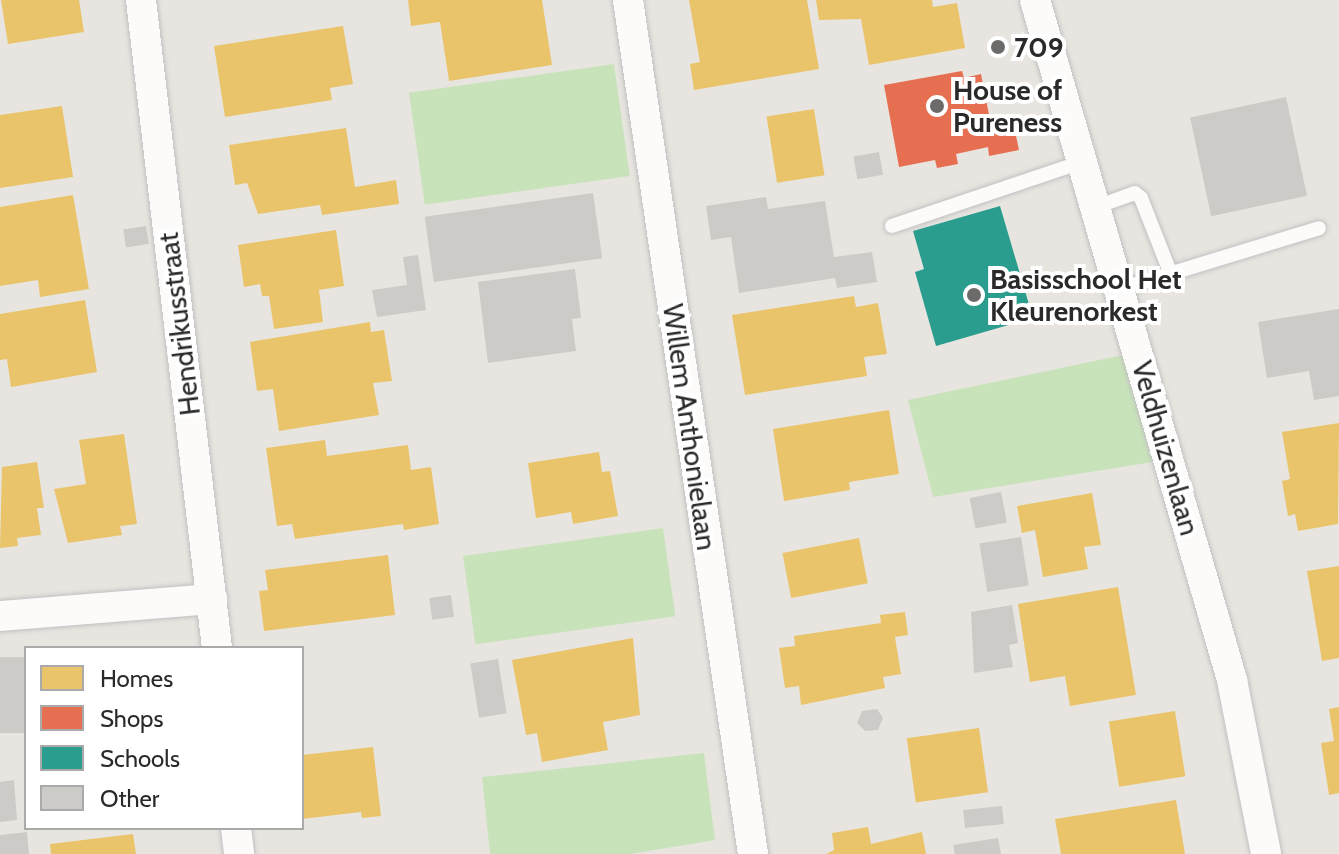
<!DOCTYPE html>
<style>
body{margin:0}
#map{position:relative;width:1339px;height:854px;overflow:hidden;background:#e8e5e0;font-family:Cabin,sans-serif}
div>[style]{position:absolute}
.green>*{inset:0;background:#c8e3ba;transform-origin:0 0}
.homes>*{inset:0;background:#e9c46a;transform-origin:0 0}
.shops>*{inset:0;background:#e76f51}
.schools>*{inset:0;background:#2a9d8f}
.building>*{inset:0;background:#cdcbc7;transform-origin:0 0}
.roads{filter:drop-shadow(0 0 2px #c1c1c1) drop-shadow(0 0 2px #c1c1c1)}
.lane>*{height:14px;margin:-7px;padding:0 7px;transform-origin:7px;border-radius:7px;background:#fcfbfa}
.street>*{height:30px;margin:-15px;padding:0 15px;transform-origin:15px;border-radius:15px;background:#fcfbfa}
.dots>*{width:22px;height:22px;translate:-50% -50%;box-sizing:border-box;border:4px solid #fff;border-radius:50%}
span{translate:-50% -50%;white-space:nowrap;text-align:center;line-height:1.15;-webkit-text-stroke:8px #fff;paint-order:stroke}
.poi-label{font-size:28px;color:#2a2a2a;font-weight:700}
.left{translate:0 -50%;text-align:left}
.street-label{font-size:28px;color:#2a2a2a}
.legend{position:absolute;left:24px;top:646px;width:280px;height:184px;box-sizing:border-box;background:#fff;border:2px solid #aaa;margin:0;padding:10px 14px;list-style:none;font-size:24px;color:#2a2a2a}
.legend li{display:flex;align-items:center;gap:16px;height:40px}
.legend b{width:40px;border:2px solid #aaa}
</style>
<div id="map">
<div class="green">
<i style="left:614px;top:64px;width:113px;height:207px;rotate:82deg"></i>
<i style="clip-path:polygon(1123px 355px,1153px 462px,933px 497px,908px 400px)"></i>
<i style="left:663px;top:528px;width:89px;height:202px;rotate:82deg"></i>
<i style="clip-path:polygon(704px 753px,715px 840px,630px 854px,490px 854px,482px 777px)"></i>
</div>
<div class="homes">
<i style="clip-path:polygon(1px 0,79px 0,84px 32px,8px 44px)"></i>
<i style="clip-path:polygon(408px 0,542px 0,552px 65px,449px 81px,440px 22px,411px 26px)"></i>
<i style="clip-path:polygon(689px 0,807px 0,819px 69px,694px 90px,690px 64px,700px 62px)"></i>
<i style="clip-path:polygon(816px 0,932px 0,933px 7px,957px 3px,965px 48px,869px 65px,861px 19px,819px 20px)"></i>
<i style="clip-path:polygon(343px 26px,353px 84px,330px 88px,332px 100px,225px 117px,214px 46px)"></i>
<i style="clip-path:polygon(62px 106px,73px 177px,0 188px,0 115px)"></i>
<i style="left:814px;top:109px;width:67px;height:48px;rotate:81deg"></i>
<i style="clip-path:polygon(346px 128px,355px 187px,396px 180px,399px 204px,322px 215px,320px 205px,258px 214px,247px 183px,235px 185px,229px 145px)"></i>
<i style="clip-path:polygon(73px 195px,89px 289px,40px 297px,38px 280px,0 286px,0 207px)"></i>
<i style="clip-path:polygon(336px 230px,344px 286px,319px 290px,323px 322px,274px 329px,269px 296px,262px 296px,260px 284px,244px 287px,238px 245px)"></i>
<i style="clip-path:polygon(854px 296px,856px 307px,878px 303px,887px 354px,864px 357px,867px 376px,745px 395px,732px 315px)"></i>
<i style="clip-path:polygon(85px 300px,97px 372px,11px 387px,7px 359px,0 360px,0 314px)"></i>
<i style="clip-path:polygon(370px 322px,371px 332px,384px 330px,392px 381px,373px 383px,379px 415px,279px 431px,273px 389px,257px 391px,250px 342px)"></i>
<i style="clip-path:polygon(889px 410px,899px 474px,849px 482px,850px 490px,784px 501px,773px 429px)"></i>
<i style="clip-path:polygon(1339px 423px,1338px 524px,1298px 531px,1295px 514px,1288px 516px,1282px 481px,1290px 479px,1282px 432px)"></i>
<i style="clip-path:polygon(124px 434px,137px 524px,120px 526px,122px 535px,68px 543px,54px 489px,86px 484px,79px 440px)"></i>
<i style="clip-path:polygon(325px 440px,327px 456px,408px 445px,411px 470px,431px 467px,439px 524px,404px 530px,403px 524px,295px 539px,292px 524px,277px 526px,266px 448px)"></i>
<i style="clip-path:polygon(599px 452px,602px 472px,610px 471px,618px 516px,573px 524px,571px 512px,536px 518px,528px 463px)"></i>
<i style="clip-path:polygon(37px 462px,44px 508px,37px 508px,41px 535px,17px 538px,18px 546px,0 548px,2px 467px)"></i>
<i style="clip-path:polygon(1092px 493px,1101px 545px,1084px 547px,1088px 569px,1043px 577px,1035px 530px,1022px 533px,1017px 506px)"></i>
<i style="left:859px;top:538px;width:46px;height:78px;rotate:79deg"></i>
<i style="clip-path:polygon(388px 555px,395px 615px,264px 631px,259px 591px,268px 590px,265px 570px)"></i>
<i style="clip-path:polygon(1339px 566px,1339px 658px,1322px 661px,1307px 571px)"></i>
<i style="clip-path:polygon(1118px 587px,1136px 695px,1070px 706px,1065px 676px,1030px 682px,1018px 604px)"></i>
<i style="clip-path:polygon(905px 612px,908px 635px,895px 637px,901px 674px,883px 677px,885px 688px,801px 705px,799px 686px,785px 688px,779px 648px,795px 646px,794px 636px,881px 623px,880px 615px)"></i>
<i style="clip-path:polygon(633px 638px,640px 715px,603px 722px,608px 750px,542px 762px,537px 733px,526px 735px,512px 660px)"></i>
<i style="clip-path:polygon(1339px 707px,1339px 793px,1329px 795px,1321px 743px,1334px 741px,1329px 709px)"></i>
<i style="left:1175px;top:711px;width:66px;height:67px;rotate:81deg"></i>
<i style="left:979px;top:728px;width:65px;height:73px;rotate:82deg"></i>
<i style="clip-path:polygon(373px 747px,381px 816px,362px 818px,361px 812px,302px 819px,302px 755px)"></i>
<i style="clip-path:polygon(1176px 800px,1185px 854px,1061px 854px,1055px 819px)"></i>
<i style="clip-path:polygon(868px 827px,871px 844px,922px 832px,926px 854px,826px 854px,834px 850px,832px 833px)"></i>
<i style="clip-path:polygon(133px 834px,136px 854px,51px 854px,50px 844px)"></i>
</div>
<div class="shops">
<i style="clip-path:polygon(962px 71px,964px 78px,981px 74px,992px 130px,1014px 126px,1019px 150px,989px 156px,988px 147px,956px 154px,958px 164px,937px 168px,935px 160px,899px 167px,884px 85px)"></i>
</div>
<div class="schools">
<i style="clip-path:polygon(1000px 206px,1033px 318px,936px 346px,915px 272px,924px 269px,913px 231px)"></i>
</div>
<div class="building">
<i style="left:1286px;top:97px;width:101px;height:98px;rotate:78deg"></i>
<i style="left:879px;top:152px;width:23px;height:26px;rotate:80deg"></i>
<i style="left:593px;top:193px;width:66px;height:170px;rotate:82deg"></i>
<i style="clip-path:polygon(766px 197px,768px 209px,825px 201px,834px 257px,872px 252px,877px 282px,837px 288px,835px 278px,739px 293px,731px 237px,711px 240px,706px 206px)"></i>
<i style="left:146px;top:226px;width:18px;height:23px;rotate:81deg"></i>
<i style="clip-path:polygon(418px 255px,426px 310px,377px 317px,372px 290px,407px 285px,403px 257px)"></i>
<i style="clip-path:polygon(575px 269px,581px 318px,572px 319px,576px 351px,488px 363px,478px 282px)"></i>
<i style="clip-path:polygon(1339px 309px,1339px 396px,1314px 400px,1309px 371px,1267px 378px,1258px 322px)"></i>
<i style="left:1001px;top:492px;width:31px;height:32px;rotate:79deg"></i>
<i style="left:1021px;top:537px;width:49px;height:42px;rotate:81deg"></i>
<i style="left:451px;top:595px;width:22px;height:22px;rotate:82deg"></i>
<i style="clip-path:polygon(1012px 605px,1018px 643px,1009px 645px,1013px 667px,974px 673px,971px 612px)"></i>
<i style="left:26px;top:657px;width:76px;height:26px;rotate:90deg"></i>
<i style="left:498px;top:659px;width:55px;height:28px;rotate:81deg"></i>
<i style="clip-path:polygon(877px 709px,883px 718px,878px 730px,865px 731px,857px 723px,862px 711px)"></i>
<i style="clip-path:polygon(14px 780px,17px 820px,0 822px,0 782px)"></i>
<i style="left:1002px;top:806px;width:18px;height:39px;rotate:84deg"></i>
<i style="clip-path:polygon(27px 832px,29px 854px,0 854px,0 835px)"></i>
<i style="clip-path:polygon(998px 838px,1001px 854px,955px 854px,953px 845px)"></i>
</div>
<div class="roads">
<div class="lane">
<i style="left:1096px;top:207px;width:41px;rotate:-19.7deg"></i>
<i style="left:1135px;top:193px;width:8px;rotate:40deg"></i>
<i style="left:1141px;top:198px;width:79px;rotate:68.6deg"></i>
<i style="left:892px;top:226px;width:200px;rotate:-18.6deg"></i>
<i style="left:1120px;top:289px;width:208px;rotate:-17deg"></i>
</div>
<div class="street">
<i style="left:141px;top:0;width:652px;rotate:83.31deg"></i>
<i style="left:628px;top:0;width:863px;rotate:81.67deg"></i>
<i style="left:1035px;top:0;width:708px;rotate:73.84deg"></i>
<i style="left:1232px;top:680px;width:177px;rotate:78.9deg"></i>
<i style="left:0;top:616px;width:213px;rotate:-4.6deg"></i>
<i style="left:236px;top:828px;width:26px;rotate:83deg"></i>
</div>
</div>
<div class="dots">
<i style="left:998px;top:47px;background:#6c6b6a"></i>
<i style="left:937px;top:106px;background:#6c6b6a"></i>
<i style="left:974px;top:295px;background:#6c6b6a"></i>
</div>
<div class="poi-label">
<span class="left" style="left:1014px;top:47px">709</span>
<span class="left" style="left:953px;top:106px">House of<br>Pureness</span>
<span class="left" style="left:990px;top:295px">Basisschool Het<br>Kleurenorkest</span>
</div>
<div class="street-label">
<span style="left:179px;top:324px;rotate:-97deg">Hendrikusstraat</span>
<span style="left:690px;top:427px;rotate:82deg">Willem Anthonielaan</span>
<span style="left:1166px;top:448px;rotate:74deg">Veldhuizenlaan</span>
</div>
<ul class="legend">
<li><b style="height:22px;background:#e9c46a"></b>Homes</li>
<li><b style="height:22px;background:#e76f51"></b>Shops</li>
<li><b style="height:22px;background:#2a9d8f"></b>Schools</li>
<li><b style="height:22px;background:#cdcbc7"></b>Other</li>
</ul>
</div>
